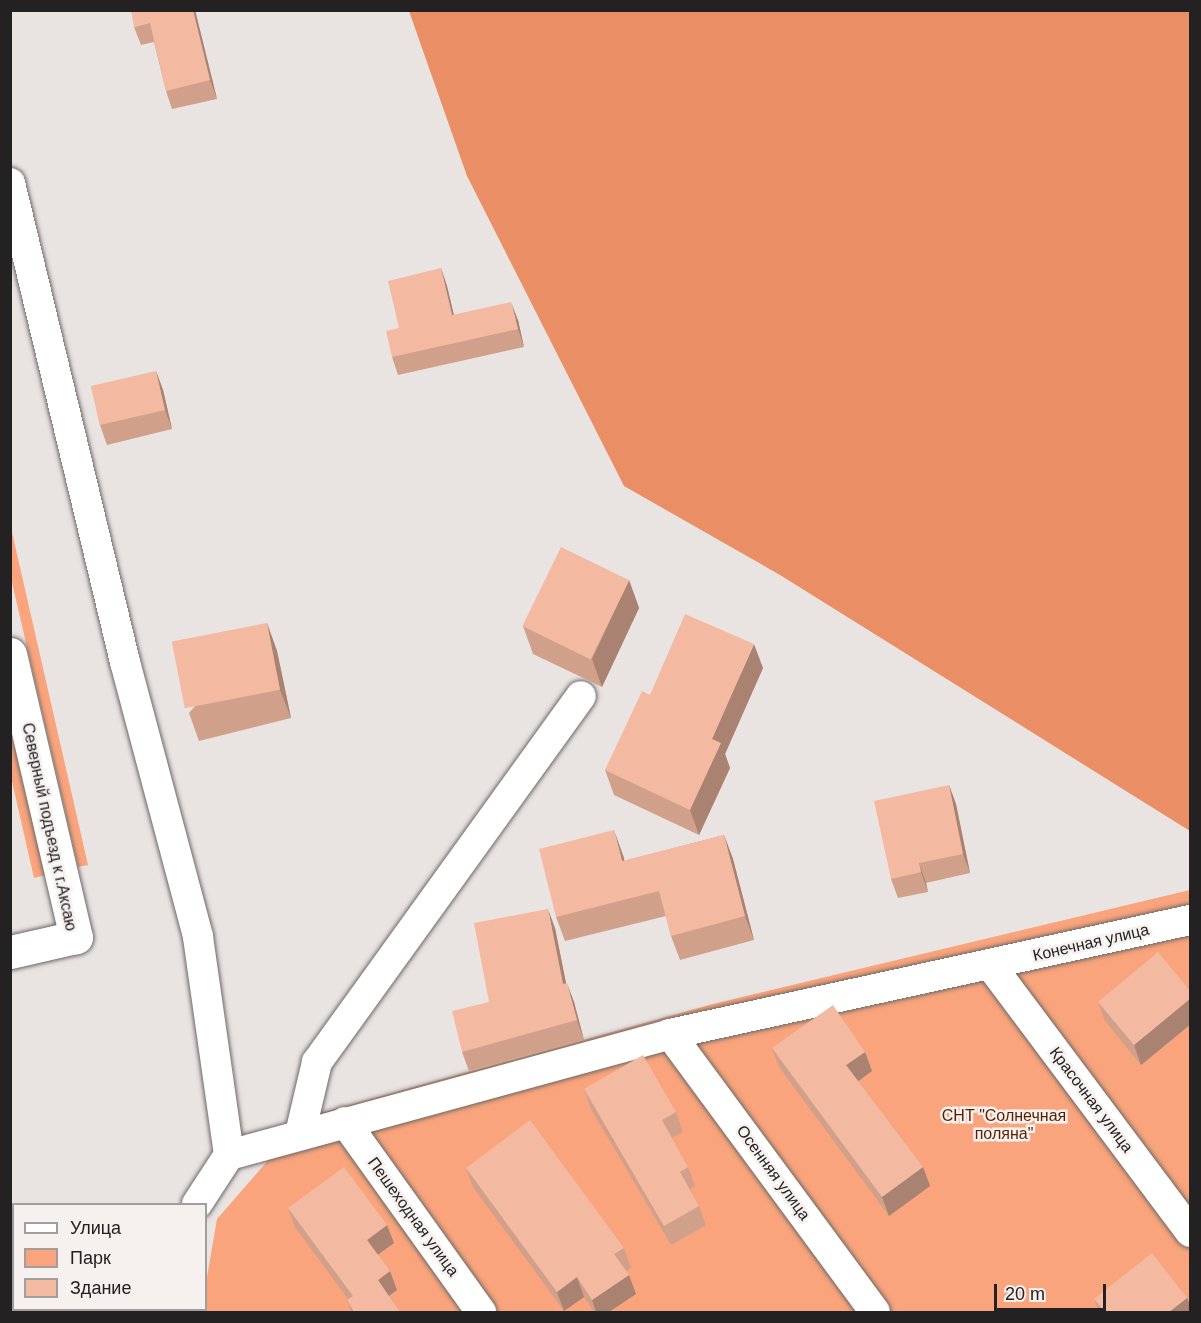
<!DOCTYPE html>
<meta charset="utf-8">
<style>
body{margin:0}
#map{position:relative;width:1201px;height:1323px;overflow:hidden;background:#e9e4e2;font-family:Arial,sans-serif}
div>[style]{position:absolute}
.green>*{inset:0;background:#f9a47c}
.forest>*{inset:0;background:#ea8f65}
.roads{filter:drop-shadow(0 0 2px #6d6866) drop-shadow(0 0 2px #6d6866)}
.minor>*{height:30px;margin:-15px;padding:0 15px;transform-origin:15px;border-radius:15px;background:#fff}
.tertiary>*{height:33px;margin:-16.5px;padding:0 16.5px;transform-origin:16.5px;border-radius:16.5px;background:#fff}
.wall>*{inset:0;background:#d1a08a}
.shaded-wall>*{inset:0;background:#aa8271}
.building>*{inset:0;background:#f3baa1;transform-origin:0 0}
span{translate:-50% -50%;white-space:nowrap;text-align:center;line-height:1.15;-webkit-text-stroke:5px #f6f1ef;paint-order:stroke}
.street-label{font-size:16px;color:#232121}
.park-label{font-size:16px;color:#571f00}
.frame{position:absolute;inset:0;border:12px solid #232121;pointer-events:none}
.legend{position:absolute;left:12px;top:1203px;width:195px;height:108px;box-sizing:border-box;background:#f6f1ef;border:2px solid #a29e9d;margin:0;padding:8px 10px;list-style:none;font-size:18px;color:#232121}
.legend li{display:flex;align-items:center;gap:12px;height:30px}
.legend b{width:30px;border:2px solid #a29e9d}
.scale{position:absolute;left:994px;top:1284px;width:112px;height:27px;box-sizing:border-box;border:3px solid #232121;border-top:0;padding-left:8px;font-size:18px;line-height:21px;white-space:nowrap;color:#232121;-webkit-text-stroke:4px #f6f1ef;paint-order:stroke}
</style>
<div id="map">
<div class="green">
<i style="clip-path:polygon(11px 528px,88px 865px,78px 867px,11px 578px)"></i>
<i style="clip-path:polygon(10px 728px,45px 875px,34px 878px,11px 777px)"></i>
<i style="clip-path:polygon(1190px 890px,1190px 1312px,201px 1312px,217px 1219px,306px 1117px,713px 1004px)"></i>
</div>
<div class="forest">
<i style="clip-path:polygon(409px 11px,1190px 11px,1190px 831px,780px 575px,624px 486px,467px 176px)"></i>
<i style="clip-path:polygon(13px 1280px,14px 1310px,140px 1312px,11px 1312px)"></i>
</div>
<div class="roads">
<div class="minor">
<i style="left:10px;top:183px;width:493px;rotate:76.5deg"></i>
<i style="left:125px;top:662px;width:285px;rotate:75.1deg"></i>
<i style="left:198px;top:937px;width:220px;rotate:81.9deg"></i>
<i style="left:992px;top:967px;width:331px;rotate:53.2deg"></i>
<i style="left:670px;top:1034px;width:345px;rotate:53.6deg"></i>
<i style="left:345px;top:1122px;width:234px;rotate:54.4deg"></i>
<i style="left:300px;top:1134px;width:74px;rotate:-76.7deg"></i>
<i style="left:317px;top:1062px;width:451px;rotate:-54.2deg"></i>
<i style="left:229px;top:1155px;width:457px;rotate:-15.3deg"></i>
<i style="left:670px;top:1034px;width:532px;rotate:-12.37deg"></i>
<i style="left:197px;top:1204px;width:59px;rotate:-56.9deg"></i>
<i style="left:155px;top:1312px;width:2px;rotate:-63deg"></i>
</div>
<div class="tertiary">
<i style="left:10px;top:654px;width:291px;rotate:76.9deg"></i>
<i style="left:76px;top:937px;width:68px;rotate:167.2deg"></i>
</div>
</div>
<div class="wall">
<i style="clip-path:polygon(195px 10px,217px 99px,172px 109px,166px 91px,154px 42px,141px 45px,134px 27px)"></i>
<i style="clip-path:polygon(441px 268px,447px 286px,454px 315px,518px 320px,524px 347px,398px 375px,392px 357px,399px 328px)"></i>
<i style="clip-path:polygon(156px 371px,163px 390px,172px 429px,107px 445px,100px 425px)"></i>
<i style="clip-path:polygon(629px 580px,639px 608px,602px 687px,533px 654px,523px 626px)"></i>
<i style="clip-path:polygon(267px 623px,277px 651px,291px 718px,199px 741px,189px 713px)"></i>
<i style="clip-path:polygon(763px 668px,725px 754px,730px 768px,699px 835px,614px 795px,605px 770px,650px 695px)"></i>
<i style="clip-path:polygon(949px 785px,956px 804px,970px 873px,926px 883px,928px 892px,898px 898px,891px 879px)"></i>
<i style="clip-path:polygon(724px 835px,733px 859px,754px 940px,680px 960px,671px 936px,666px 916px,565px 941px,556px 917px,623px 855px,624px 861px)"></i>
<i style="clip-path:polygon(555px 928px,566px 983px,574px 1002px,584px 1040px,469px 1071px,462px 1052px,489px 1002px)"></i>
<i style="clip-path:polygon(1191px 992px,1191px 1024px,1141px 1065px,1105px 1021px,1098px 1002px)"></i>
<i style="clip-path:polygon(772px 1048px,872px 1071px,858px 1081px,923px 1167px,930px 1186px,889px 1216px,779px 1067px)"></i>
<i style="clip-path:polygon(584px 1089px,676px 1112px,683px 1132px,672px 1138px,688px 1167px,695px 1186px,690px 1189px,699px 1206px,706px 1225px,671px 1245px,591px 1109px)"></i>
<i style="clip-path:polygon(466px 1168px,624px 1248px,631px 1268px,626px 1271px,636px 1294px,609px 1312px,594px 1312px,584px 1297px,564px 1311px,473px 1187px)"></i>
<i style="clip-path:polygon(288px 1208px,394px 1243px,378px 1255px,397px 1290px,389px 1296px,400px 1312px,351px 1312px,347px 1300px,348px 1299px,295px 1227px)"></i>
<i style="clip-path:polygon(1187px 1298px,1191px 1307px,1191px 1312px,1099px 1312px,1094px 1299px)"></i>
</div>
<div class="shaded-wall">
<i style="clip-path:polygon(193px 10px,195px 10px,217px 99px,210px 80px)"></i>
<i style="clip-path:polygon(441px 268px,447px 286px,458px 333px,452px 315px)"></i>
<i style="clip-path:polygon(511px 302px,518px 320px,524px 347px,518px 329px)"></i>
<i style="clip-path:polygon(156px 371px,163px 390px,172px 429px,165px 410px)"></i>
<i style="clip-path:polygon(629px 580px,639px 608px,602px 687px,592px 659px)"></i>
<i style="clip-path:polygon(267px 623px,277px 651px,291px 718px,280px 690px)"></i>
<i style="clip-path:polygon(754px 644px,763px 668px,725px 754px,730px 768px,699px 835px,690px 810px,712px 739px)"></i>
<i style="clip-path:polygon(949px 785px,956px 804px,970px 873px,963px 854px)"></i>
<i style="clip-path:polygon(614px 830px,623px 855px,631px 885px,622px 861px)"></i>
<i style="clip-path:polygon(724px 835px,733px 859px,754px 940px,745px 916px)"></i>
<i style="clip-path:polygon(919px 863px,926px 883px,928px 892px,921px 872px)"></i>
<i style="clip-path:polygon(548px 909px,555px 928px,570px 1003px,563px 984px)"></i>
<i style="clip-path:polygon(567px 983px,574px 1002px,584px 1040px,577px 1020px)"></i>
<i style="clip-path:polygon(1191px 998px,1191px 1024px,1141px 1065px,1134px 1045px)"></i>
<i style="clip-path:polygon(865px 1052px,872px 1071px,853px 1085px,846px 1065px)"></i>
<i style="clip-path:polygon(923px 1167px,930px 1186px,889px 1216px,882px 1197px)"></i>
<i style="clip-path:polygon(387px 1225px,394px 1243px,373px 1258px,367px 1240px)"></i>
<i style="clip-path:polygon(390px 1271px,397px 1290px,385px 1299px,378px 1280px)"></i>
<i style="clip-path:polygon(629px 1275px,636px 1294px,609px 1312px,596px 1312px,592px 1300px)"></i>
<i style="clip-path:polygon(577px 1277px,584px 1297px,564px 1311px,557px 1292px)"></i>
<i style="clip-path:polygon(1187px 1298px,1191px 1307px,1191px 1312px,1169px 1312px)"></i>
</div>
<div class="building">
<i style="clip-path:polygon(131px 10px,193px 10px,210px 80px,166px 91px,150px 23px,134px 27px)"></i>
<i style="clip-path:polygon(441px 268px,452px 315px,511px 302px,518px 329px,392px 357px,386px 331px,399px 328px,388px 281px)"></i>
<i style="left:156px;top:371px;width:40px;height:67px;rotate:77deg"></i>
<i style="left:561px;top:547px;width:76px;height:88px;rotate:26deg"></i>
<i style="clip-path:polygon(685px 614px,754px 644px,712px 739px,721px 743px,690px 810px,605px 770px,642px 691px,650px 695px)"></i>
<i style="left:267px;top:623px;width:68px;height:97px;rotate:79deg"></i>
<i style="clip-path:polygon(949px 785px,963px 854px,919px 863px,921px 872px,891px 879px,874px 801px)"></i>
<i style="clip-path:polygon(614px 830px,622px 861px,724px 835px,745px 916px,671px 936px,659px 891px,556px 917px,539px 849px)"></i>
<i style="clip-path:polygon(548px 909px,563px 984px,567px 983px,577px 1020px,462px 1052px,452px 1011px,489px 1002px,474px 923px)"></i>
<i style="clip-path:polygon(1158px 952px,1191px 992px,1191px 998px,1134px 1045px,1098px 1002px)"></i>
<i style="clip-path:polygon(833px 1005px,865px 1052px,846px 1065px,923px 1167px,882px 1197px,772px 1048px)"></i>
<i style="clip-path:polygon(643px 1055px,676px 1112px,662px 1120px,688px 1167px,680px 1172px,699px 1206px,664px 1226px,584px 1089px)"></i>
<i style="clip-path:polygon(530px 1120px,624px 1248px,614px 1254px,629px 1275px,592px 1300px,577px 1277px,557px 1292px,466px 1168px)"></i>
<i style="clip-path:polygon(344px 1167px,387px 1225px,367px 1240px,390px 1271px,378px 1280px,400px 1312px,354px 1312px,347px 1300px,353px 1296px,288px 1208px)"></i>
<i style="clip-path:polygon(1152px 1253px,1187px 1298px,1169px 1312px,1105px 1312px,1094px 1299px)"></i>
</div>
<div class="street-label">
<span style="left:49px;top:827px;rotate:78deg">Северный подъезд к г.Аксаю</span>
<span style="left:1091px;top:943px;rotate:-13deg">Конечная улица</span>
<span style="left:1091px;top:1100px;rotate:53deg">Красочная улица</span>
<span style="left:773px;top:1173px;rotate:54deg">Осенняя улица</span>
<span style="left:413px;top:1217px;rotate:54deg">Пешеходная улица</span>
</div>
<div class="park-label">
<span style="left:1004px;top:1125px">СНТ "Солнечная<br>поляна"</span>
</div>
<div class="frame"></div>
<ul class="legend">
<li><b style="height:8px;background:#fff"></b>Улица</li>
<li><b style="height:16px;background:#f9a47c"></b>Парк</li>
<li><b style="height:16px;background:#f3baa1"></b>Здание</li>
</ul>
<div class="scale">20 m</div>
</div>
